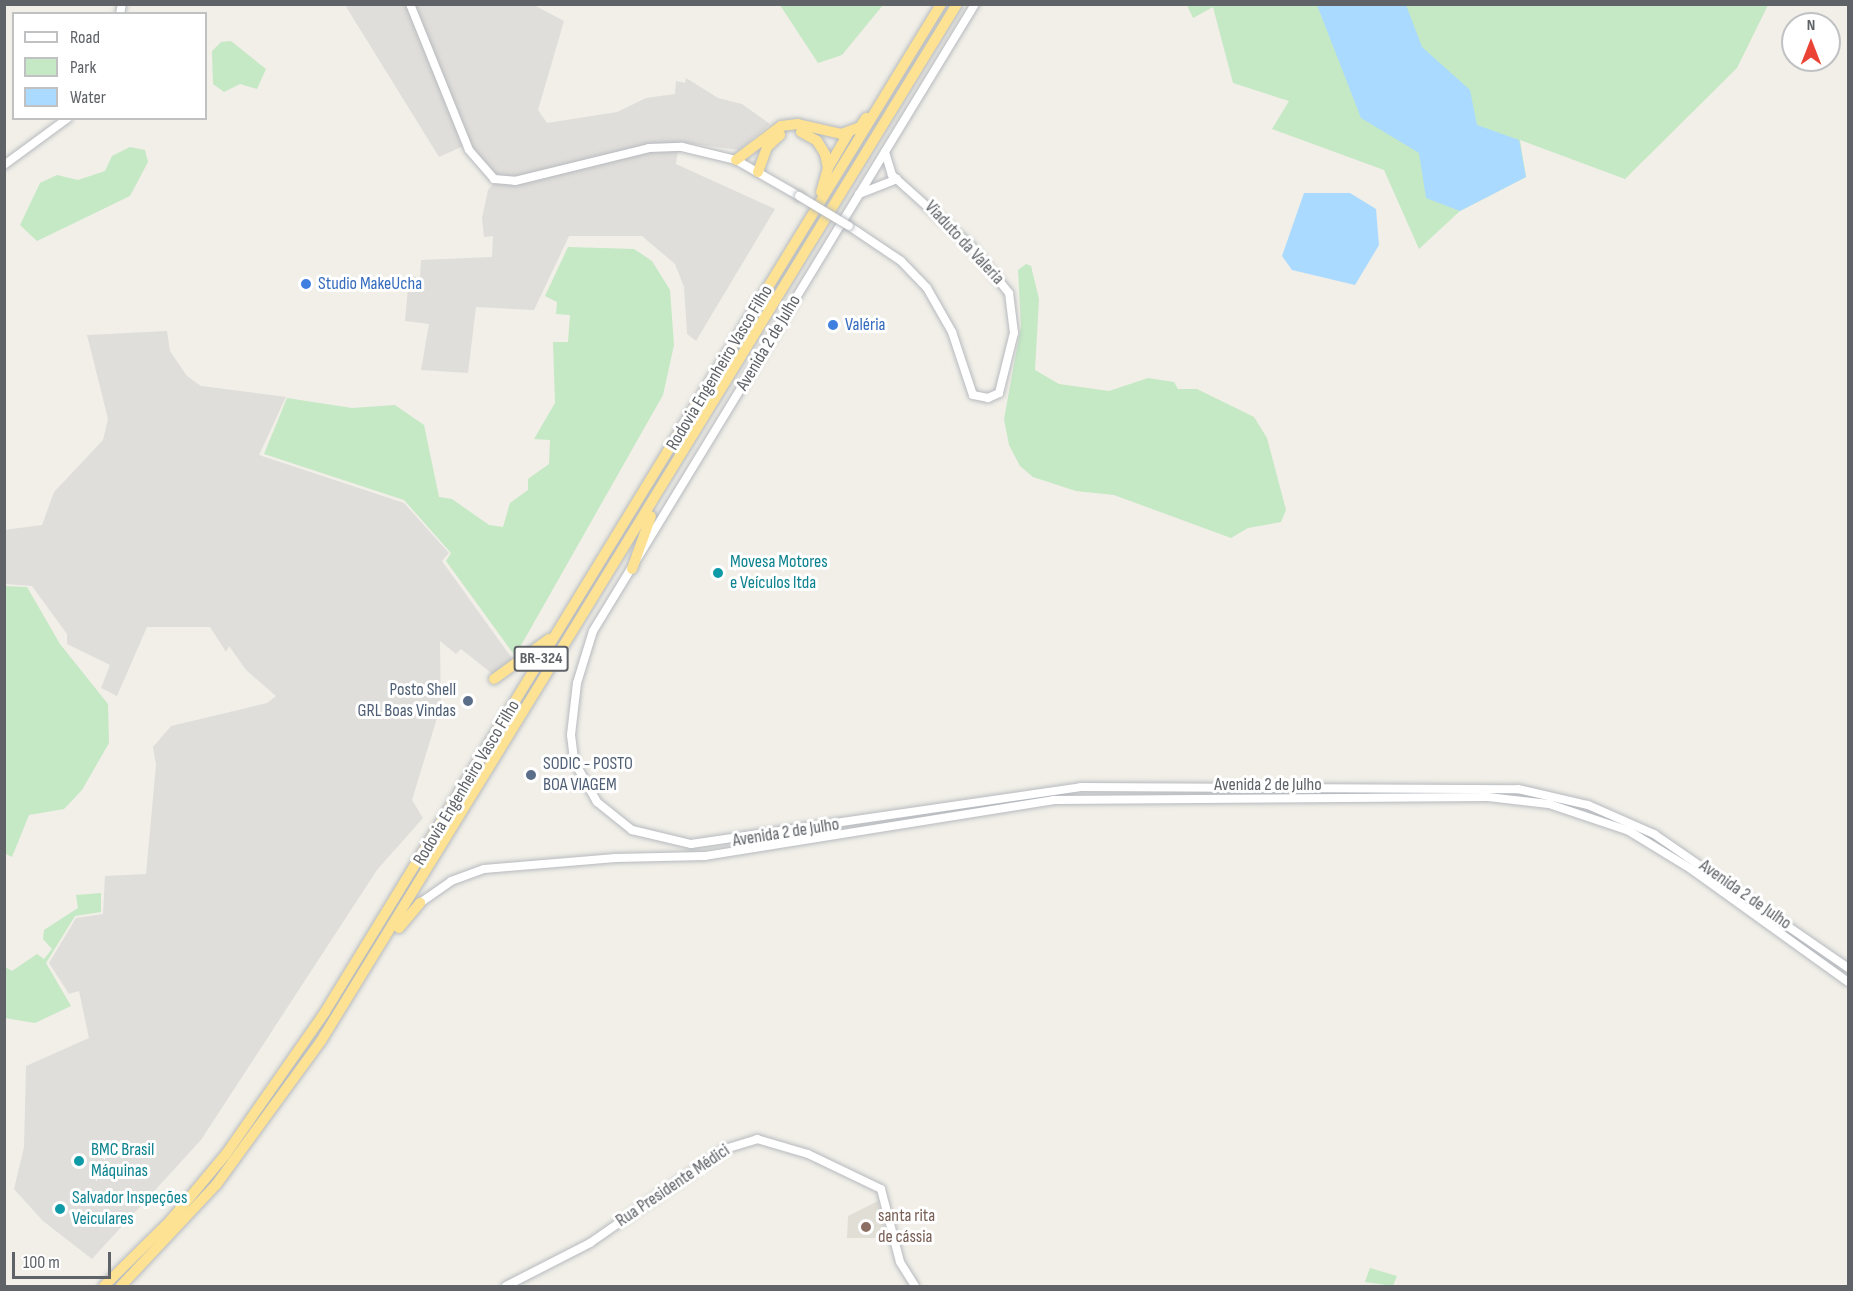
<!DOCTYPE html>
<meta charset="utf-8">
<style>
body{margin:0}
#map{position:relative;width:1853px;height:1291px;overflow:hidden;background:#f1efe8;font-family:"Sofia Sans Condensed",sans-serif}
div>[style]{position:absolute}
.industrial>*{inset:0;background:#e0deda}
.education>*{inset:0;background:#e1ded6}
.green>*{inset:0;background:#c5e8c5}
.water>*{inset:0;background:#aadaff}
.roads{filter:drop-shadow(0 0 2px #b6babf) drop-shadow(0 0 2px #b6babf)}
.secondary>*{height:8px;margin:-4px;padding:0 4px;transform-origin:4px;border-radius:4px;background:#fff}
.highway>*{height:10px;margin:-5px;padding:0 5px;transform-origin:5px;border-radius:5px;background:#fde293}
.bridges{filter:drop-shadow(0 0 2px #b6babf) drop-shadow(0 0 2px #b6babf)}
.secondary-bridge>*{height:8px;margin:-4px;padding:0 4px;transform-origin:4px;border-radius:4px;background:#fff}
.dots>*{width:16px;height:16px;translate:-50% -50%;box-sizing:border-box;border:3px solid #fff;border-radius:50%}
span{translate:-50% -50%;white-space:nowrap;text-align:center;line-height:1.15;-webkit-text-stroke:6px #fff;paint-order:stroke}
.shield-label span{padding:2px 4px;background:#fff;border:2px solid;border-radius:4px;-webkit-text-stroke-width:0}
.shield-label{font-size:16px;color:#5f6368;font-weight:700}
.street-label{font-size:18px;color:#5f6368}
.shop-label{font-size:18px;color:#366cbe}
.left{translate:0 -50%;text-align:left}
.culture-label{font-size:18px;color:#0d838f}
.service-label{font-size:18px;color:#4e5e75}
.right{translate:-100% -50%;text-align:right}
.education-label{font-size:18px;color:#785e54}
.frame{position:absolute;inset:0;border:6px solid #5f6368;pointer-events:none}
.legend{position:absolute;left:12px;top:12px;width:195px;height:108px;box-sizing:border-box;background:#fff;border:2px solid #bfc1c3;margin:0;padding:8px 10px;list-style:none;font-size:18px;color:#5f6368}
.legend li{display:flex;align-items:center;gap:12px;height:30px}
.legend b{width:30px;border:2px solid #bfc1c3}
.north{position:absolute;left:1781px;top:12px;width:60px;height:60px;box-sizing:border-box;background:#fff;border:2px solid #bfc1c3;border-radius:50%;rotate:0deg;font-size:16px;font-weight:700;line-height:24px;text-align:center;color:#5f6368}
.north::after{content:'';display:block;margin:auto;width:21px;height:27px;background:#ea4335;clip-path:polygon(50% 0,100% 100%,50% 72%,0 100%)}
.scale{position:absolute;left:12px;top:1252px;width:99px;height:27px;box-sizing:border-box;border:3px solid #5f6368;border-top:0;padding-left:8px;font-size:18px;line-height:21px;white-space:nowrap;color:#5f6368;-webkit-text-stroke:4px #fff;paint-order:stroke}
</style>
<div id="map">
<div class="industrial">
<i style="clip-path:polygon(345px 5px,534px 5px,564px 21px,538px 110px,547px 123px,617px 112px,646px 98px,675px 94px,676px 81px,685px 83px,686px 78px,718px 98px,742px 104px,770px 124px,739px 150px,679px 142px,676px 164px,775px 209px,696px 341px,687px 334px,684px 287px,675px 264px,642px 236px,569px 236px,534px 310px,476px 307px,468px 373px,421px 370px,429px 324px,405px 321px,409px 276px,420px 277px,421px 260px,492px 257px,493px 236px,484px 237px,482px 218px,488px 190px,499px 177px,478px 160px,468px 144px,439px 157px)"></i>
<i style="clip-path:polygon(167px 331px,170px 351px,187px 376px,201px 386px,286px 397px,259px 455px,404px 503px,449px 553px,442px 561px,513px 660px,495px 676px,461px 649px,456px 654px,440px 641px,441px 718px,437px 718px,412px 800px,423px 818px,377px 870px,201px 1140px,92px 1259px,43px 1221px,14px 1189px,24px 1147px,26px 1066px,89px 1038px,79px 991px,69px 994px,49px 963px,76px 918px,103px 914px,105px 876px,146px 874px,156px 765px,153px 747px,171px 726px,267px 703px,276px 696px,246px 670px,229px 646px,226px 652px,210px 627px,147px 627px,117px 696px,101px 688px,110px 665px,67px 644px,67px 634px,32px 586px,5px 584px,4px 530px,42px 525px,54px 492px,103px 440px,108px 419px,87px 335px)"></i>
</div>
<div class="education">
<i style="clip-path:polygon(878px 1201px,887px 1238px,847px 1238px,848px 1216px)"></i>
</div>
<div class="green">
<i style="clip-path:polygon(780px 5px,883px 5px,842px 55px,818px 63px)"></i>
<i style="clip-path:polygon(1187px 5px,1768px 5px,1737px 68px,1625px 179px,1520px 140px,1526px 177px,1460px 211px,1419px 249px,1384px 170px,1272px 129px,1289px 101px,1233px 83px,1213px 7px,1193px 18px)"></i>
<i style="clip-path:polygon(231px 41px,266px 69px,257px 89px,240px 84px,224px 92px,213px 84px,212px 51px,221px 42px)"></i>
<i style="clip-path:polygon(130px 147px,145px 150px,148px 162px,130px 196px,37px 241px,20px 225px,40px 183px,57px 175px,78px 180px,105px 171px,112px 156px)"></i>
<i style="clip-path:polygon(568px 247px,634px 249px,652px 261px,670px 290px,674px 345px,663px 395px,515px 656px,446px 561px,451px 553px,404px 500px,264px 454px,287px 398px,352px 408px,395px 405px,424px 425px,439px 497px,452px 499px,489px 525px,503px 527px,510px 503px,528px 490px,528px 479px,549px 464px,550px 440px,534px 439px,555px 403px,553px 342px,568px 342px,570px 315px,556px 314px,557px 302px,545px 296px)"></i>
<i style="clip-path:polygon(1026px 264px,1031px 266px,1039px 299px,1035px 370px,1059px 384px,1109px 391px,1148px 378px,1174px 382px,1178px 389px,1197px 389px,1254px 417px,1267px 438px,1286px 510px,1281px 522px,1248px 528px,1231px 538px,1114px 495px,1076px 491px,1033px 477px,1020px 466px,1009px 445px,1004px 419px,1021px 326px,1018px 270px)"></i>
<i style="clip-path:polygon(5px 586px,27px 587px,60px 644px,108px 704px,109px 743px,82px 790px,64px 809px,29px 815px,12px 857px,4px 853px)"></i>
<i style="clip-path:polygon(101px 893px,101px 912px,75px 916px,46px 963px,71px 1006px,35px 1023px,5px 1018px,5px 967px,12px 971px,37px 954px,44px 959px,52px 949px,43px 939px,44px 930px,78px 908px,76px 895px)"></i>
<i style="clip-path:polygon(1370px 1268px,1397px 1276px,1393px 1286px,1365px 1282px)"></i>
</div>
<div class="water">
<i style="clip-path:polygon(1317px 5px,1406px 5px,1422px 47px,1470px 90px,1477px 125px,1519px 140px,1526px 177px,1460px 211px,1426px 198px,1419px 153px,1361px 118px)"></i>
<i style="clip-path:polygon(1304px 193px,1350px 193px,1376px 209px,1379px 245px,1355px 285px,1292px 270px,1282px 256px)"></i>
</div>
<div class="roads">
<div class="secondary">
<i style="left:410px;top:4px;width:157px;rotate:68deg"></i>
<i style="left:469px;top:150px;width:38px;rotate:49deg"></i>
<i style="left:494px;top:179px;width:21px;rotate:5deg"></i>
<i style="left:515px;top:181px;width:138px;rotate:-13.8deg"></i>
<i style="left:649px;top:148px;width:33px;rotate:-2deg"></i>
<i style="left:682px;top:147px;width:56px;rotate:13.5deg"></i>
<i style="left:736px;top:160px;width:73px;rotate:29.7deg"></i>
<i style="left:975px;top:4px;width:734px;rotate:121.35deg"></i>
<i style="left:593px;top:631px;width:54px;rotate:107.1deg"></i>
<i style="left:577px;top:683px;width:52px;rotate:96.6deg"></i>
<i style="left:571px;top:735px;width:26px;rotate:83deg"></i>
<i style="left:574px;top:761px;width:47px;rotate:60.7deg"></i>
<i style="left:597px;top:802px;width:45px;rotate:38.7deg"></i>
<i style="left:632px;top:830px;width:61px;rotate:13.3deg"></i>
<i style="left:691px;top:844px;width:394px;rotate:-8.3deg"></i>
<i style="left:1081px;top:787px;width:437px;rotate:0.3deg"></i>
<i style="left:1518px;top:789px;width:72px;rotate:12.9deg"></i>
<i style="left:1588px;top:805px;width:72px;rotate:23.7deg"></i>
<i style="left:1654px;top:834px;width:236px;rotate:34.6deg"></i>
<i style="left:120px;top:14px;width:10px;rotate:-79deg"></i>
<i style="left:4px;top:165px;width:79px;rotate:-36.3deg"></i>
<i style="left:859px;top:194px;width:41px;rotate:-21.5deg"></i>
<i style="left:849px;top:226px;width:63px;rotate:33.9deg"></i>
<i style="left:901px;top:261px;width:37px;rotate:46deg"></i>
<i style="left:927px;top:288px;width:51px;rotate:60.4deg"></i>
<i style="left:952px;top:332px;width:66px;rotate:71.6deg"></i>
<i style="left:973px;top:395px;width:15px;rotate:11deg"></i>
<i style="left:988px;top:398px;width:12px;rotate:-24deg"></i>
<i style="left:999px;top:393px;width:62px;rotate:-76deg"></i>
<i style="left:1014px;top:333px;width:40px;rotate:-97.1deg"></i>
<i style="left:1009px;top:293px;width:62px;rotate:-129.1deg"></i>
<i style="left:970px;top:245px;width:105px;rotate:-138.1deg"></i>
<i style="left:892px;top:175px;width:24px;rotate:-107deg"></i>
<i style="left:420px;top:903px;width:38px;rotate:-35deg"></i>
<i style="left:451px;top:881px;width:35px;rotate:-20deg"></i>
<i style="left:484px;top:869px;width:132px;rotate:-4.8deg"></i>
<i style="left:616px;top:858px;width:89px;rotate:-1.3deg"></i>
<i style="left:705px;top:856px;width:353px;rotate:-9.1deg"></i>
<i style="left:1054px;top:800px;width:434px;rotate:-0.4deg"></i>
<i style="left:1488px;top:797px;width:61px;rotate:6.5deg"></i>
<i style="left:1549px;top:804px;width:84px;rotate:18.6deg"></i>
<i style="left:1629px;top:831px;width:73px;rotate:31.5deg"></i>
<i style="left:1691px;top:869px;width:193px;rotate:35.7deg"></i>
<i style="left:506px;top:1286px;width:94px;rotate:-27.1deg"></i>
<i style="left:590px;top:1243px;width:165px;rotate:-34.8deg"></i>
<i style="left:725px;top:1149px;width:34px;rotate:-17deg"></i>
<i style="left:757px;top:1139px;width:53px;rotate:16.4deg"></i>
<i style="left:808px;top:1154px;width:81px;rotate:25.6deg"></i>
<i style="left:881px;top:1189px;width:75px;rotate:75.4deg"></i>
<i style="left:900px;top:1262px;width:28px;rotate:58deg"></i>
</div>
<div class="highway">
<i style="left:801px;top:132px;width:18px;rotate:29deg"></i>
<i style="left:817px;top:141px;width:15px;rotate:58deg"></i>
<i style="left:825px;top:154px;width:14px;rotate:78deg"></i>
<i style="left:828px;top:168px;width:25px;rotate:106deg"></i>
<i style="left:736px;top:160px;width:56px;rotate:-37.1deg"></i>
<i style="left:781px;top:126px;width:17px;rotate:-7deg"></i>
<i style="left:798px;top:124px;width:44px;rotate:13.1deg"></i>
<i style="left:841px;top:134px;width:20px;rotate:-20deg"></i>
<i style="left:860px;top:127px;width:11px;rotate:-56deg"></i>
<i style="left:828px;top:168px;width:42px;rotate:-59.7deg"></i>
<i style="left:758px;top:172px;width:27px;rotate:-70deg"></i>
<i style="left:767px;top:147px;width:18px;rotate:-43deg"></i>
<i style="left:632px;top:569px;width:56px;rotate:-70.3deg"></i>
<i style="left:494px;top:679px;width:68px;rotate:-36deg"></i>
<i style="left:399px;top:928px;width:33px;rotate:-50deg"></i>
<i style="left:104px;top:1286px;width:93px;rotate:-44.6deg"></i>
<i style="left:170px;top:1221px;width:87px;rotate:-50.1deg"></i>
<i style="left:226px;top:1154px;width:173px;rotate:-55.1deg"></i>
<i style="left:325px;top:1012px;width:1181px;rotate:-58.57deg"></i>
<i style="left:121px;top:1286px;width:139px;rotate:-46.8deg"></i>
<i style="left:216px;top:1185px;width:178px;rotate:-53.9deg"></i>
<i style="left:321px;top:1041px;width:1216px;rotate:-58.48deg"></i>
</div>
</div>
<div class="bridges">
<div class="secondary-bridge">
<i style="left:799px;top:196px;width:58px;rotate:31deg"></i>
</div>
</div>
<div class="dots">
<i style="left:306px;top:284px;background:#3f7fe0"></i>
<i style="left:833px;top:325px;background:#3f7fe0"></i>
<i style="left:718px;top:573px;background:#0f9aa8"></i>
<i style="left:468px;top:701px;background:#5c6f8a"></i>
<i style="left:531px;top:775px;background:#5c6f8a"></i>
<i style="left:79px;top:1161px;background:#0f9aa8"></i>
<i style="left:60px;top:1209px;background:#0f9aa8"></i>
<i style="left:866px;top:1227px;background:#8d6e63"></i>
</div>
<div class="shield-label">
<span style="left:541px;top:659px">BR-324</span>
</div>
<div class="street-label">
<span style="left:964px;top:243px;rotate:47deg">Viaduto da Valeria</span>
<span style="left:769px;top:343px;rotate:-59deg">Avenida 2 de Julho</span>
<span style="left:720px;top:368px;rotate:-59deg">Rodovia Engenheiro Vasco Filho</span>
<span style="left:467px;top:783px;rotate:-59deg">Rodovia Engenheiro Vasco Filho</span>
<span style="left:1268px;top:785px">Avenida 2 de Julho</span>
<span style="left:786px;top:833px;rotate:-9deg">Avenida 2 de Julho</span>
<span style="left:1745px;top:895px;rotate:35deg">Avenida 2 de Julho</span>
<span style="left:673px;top:1186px;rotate:-34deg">Rua Presidente Médici</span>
</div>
<div class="shop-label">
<span class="left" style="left:318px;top:284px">Studio MakeUcha</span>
<span class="left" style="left:845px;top:325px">Valéria</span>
</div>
<div class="culture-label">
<span class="left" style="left:730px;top:573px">Movesa Motores<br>e Veículos ltda</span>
<span class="left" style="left:91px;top:1161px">BMC Brasil<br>Máquinas</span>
<span class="left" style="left:72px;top:1209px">Salvador Inspeções<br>Veiculares</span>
</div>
<div class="service-label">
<span class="right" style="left:456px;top:701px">Posto Shell<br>GRL Boas Vindas</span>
<span class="left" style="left:543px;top:775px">SODIC - POSTO<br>BOA VIAGEM</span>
</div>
<div class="education-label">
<span class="left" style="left:878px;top:1227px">santa rita<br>de cássia</span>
</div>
<div class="frame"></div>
<ul class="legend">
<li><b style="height:8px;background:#fff"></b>Road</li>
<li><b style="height:16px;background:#c5e8c5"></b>Park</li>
<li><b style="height:16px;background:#aadaff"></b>Water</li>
</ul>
<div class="north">N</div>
<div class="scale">100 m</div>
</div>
